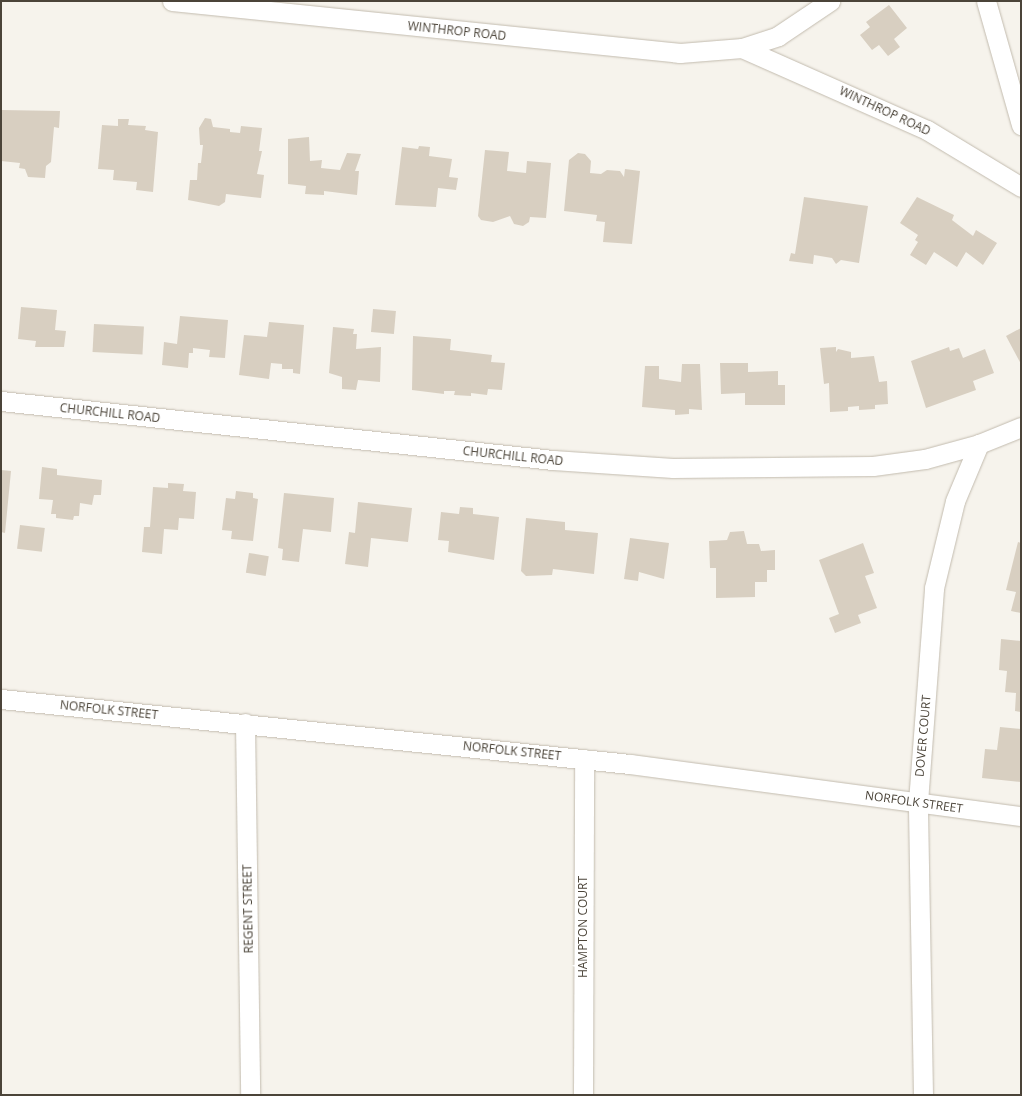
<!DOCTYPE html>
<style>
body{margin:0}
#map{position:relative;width:1022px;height:1096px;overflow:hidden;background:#f6f3ec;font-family:"Open Sans",sans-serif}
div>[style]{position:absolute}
.building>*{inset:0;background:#d8cfc1;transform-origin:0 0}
.roads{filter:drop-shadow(0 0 1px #c2bbae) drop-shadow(0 0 1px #c2bbae)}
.minor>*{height:19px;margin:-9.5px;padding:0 9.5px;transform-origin:9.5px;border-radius:9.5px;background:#fff}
span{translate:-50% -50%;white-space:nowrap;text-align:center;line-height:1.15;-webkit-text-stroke:4px #fff;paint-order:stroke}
.street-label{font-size:12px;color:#4b4439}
.frame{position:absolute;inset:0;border:2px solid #4b4439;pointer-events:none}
</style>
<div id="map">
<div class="building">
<i style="clip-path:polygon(889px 5px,907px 28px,894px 39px,900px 47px,888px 56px,879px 45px,872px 50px,860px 35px,870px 27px,866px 22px)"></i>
<i style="clip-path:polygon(1px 110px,60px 111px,59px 128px,54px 127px,51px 162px,46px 166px,45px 178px,28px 177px,25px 169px,19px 168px,20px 163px,1px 161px)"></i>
<i style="clip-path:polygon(205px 118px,211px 119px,213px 127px,230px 129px,230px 132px,240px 133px,241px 126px,262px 128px,259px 151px,262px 151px,257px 174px,264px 175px,261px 198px,226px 194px,225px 202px,219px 206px,188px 200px,190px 180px,197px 180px,198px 163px,201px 163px,203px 145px,200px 145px,199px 128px)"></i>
<i style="clip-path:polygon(118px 119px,129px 119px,128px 125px,146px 126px,145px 130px,158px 132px,153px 192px,136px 190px,137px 182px,113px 180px,114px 170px,98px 169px,102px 125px,118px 126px)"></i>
<i style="clip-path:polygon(309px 137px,310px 161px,322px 160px,321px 168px,340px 170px,347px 153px,361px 154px,355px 171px,359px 171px,357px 195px,324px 191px,324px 195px,305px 194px,306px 186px,288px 184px,288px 139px)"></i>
<i style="clip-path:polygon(419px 146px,430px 147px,429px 156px,452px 159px,449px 177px,458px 178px,456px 190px,438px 188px,436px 207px,395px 205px,402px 147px,418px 149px)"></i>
<i style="clip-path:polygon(485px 150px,509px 152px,507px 171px,526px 173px,527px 161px,551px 163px,546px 218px,530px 217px,529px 222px,523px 226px,514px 224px,510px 216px,493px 222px,481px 220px,478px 216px)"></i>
<i style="clip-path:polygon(578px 153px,585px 154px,591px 161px,590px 173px,601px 174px,607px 170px,620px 171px,624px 177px,625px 169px,640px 171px,632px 244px,603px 242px,605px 222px,596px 221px,597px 215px,564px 211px,569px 160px)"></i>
<i style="clip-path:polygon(804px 197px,868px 206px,859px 263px,841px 260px,836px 264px,832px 258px,814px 255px,813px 264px,789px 261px,791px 253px,795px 254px)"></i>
<i style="clip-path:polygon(917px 197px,954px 215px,952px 220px,973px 236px,976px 230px,997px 243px,983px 265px,966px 252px,957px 267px,934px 252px,926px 265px,910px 255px,918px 242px,915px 240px,918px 235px,900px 223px)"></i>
<i style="clip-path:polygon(21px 307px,57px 310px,55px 330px,66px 331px,64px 347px,35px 347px,36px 341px,18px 339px)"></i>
<i style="left:373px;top:309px;width:23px;height:23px;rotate:5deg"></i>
<i style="clip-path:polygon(180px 316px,228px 320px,225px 358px,209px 357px,210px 350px,193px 348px,193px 353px,189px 353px,188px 368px,162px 365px,164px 342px,177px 344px)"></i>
<i style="clip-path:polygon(269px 322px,304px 325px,300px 374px,293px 373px,293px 369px,282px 369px,282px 364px,271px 363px,269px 379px,239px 375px,244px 335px,267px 337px)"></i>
<i style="left:94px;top:324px;width:50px;height:28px;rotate:3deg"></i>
<i style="clip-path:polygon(333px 327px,354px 329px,353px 334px,357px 334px,356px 349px,381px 347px,380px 382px,358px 380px,356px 390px,342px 389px,342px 377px,329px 373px)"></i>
<i style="clip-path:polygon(1021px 328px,1021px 364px,1006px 336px)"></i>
<i style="clip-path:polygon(413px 336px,451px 339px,450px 350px,492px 355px,491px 362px,505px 363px,502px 390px,488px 389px,487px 395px,471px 393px,471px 396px,454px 395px,455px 391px,444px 391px,444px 394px,412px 390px)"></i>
<i style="clip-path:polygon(836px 347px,836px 352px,838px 349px,851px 352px,851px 358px,874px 356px,879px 382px,887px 381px,888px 404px,875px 405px,875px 409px,859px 410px,859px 406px,848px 407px,848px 411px,830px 412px,829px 383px,824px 384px,820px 348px)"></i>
<i style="clip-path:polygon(949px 347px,950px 351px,959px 348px,963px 358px,985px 349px,994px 373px,973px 381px,976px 390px,926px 408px,911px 361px)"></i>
<i style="clip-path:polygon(720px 363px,748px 363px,748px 372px,778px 371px,778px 385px,785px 385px,785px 405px,745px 405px,745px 393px,721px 394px)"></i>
<i style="clip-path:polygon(682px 364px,700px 364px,702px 410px,689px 409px,689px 414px,675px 415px,675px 410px,642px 407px,645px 366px,659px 366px,659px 379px,681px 382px)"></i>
<i style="clip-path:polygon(42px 467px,57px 469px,57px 475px,102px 480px,101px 495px,94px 495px,92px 505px,80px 503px,79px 516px,74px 516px,73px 520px,56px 518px,56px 514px,51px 514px,53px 500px,39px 499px)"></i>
<i style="clip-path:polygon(1px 470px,11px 471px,5px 533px,1px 532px)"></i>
<i style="clip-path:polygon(168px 483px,184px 484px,183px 491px,196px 492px,194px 519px,179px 518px,178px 530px,164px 529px,162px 554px,142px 552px,144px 527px,150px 527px,153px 487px,168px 488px)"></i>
<i style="clip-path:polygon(236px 491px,253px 493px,253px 498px,258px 499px,253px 541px,231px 539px,232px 531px,222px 530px,226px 498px,235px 499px)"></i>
<i style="clip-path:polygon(284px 493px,334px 498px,331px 532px,303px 529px,299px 562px,282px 560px,283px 549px,278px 548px)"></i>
<i style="clip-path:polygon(358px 502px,412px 508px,408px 542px,371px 538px,368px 567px,345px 564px,349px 532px,355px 533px)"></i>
<i style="clip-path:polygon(460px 507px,473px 508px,473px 514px,499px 517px,494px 560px,448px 552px,449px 541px,438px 540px,441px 512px,459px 514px)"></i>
<i style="clip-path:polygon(526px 518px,565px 522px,565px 530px,598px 533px,594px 574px,553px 569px,552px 575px,526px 576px,521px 571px)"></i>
<i style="left:20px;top:525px;width:25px;height:24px;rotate:7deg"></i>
<i style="clip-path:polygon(744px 531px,747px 544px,759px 544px,761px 551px,775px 550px,775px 570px,767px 570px,767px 582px,755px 582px,755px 597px,716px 598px,716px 568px,710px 568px,709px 541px,727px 540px,730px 532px)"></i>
<i style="clip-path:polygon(630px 538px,669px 543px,664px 579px,639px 572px,638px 581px,624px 579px)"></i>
<i style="clip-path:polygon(1018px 542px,1021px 543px,1021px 613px,1011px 611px,1016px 592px,1006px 590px)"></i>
<i style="clip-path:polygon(863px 543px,874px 573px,865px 576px,877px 608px,858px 615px,861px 623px,835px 633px,829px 618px,839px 614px,819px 560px)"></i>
<i style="left:249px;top:553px;width:20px;height:20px;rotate:9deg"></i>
<i style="clip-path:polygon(1001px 639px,1021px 641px,1021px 712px,1015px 711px,1016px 693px,1005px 692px,1007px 671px,999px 670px)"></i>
<i style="clip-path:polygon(1000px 727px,1021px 729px,1021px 782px,982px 778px,985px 749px,997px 750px)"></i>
</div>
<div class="roads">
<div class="minor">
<i style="left:172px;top:1px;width:511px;rotate:5.84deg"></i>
<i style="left:680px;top:53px;width:62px;rotate:-4.6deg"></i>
<i style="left:742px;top:48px;width:202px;rotate:23.9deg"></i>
<i style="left:927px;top:130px;width:110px;rotate:31.2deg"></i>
<i style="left:986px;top:1px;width:129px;rotate:74.2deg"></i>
<i style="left:742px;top:48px;width:38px;rotate:-18deg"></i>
<i style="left:778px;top:36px;width:63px;rotate:-33.9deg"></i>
<i style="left:1px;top:401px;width:555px;rotate:6.1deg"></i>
<i style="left:553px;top:460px;width:120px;rotate:3.8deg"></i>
<i style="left:673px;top:468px;width:200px;rotate:-0.6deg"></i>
<i style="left:873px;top:466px;width:52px;rotate:-7.7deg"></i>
<i style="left:925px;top:459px;width:56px;rotate:-15.5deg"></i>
<i style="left:979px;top:444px;width:45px;rotate:-22deg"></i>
<i style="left:1px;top:699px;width:632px;rotate:5.9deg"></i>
<i style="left:630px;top:764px;width:394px;rotate:7.6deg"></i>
<i style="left:245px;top:723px;width:372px;rotate:89.2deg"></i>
<i style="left:583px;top:1095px;width:336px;rotate:-89.8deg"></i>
<i style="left:923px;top:1095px;width:293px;rotate:-91deg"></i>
<i style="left:918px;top:802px;width:215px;rotate:-85.7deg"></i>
<i style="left:934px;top:588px;width:89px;rotate:-76.4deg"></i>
<i style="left:955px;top:501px;width:62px;rotate:-67.2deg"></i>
</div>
</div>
<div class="street-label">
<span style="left:457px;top:31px;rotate:6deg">WINTHROP ROAD</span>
<span style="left:885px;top:111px;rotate:25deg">WINTHROP ROAD</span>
<span style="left:110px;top:413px;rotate:6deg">CHURCHILL ROAD</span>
<span style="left:513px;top:456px;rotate:6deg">CHURCHILL ROAD</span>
<span style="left:109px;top:710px;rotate:6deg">NORFOLK STREET</span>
<span style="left:923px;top:736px;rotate:-85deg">DOVER COURT</span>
<span style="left:512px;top:751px;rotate:6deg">NORFOLK STREET</span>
<span style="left:914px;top:802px;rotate:8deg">NORFOLK STREET</span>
<span style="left:248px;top:909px;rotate:-91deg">REGENT STREET</span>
<span style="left:583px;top:927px;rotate:-90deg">HAMPTON COURT</span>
</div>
<div class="frame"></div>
</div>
